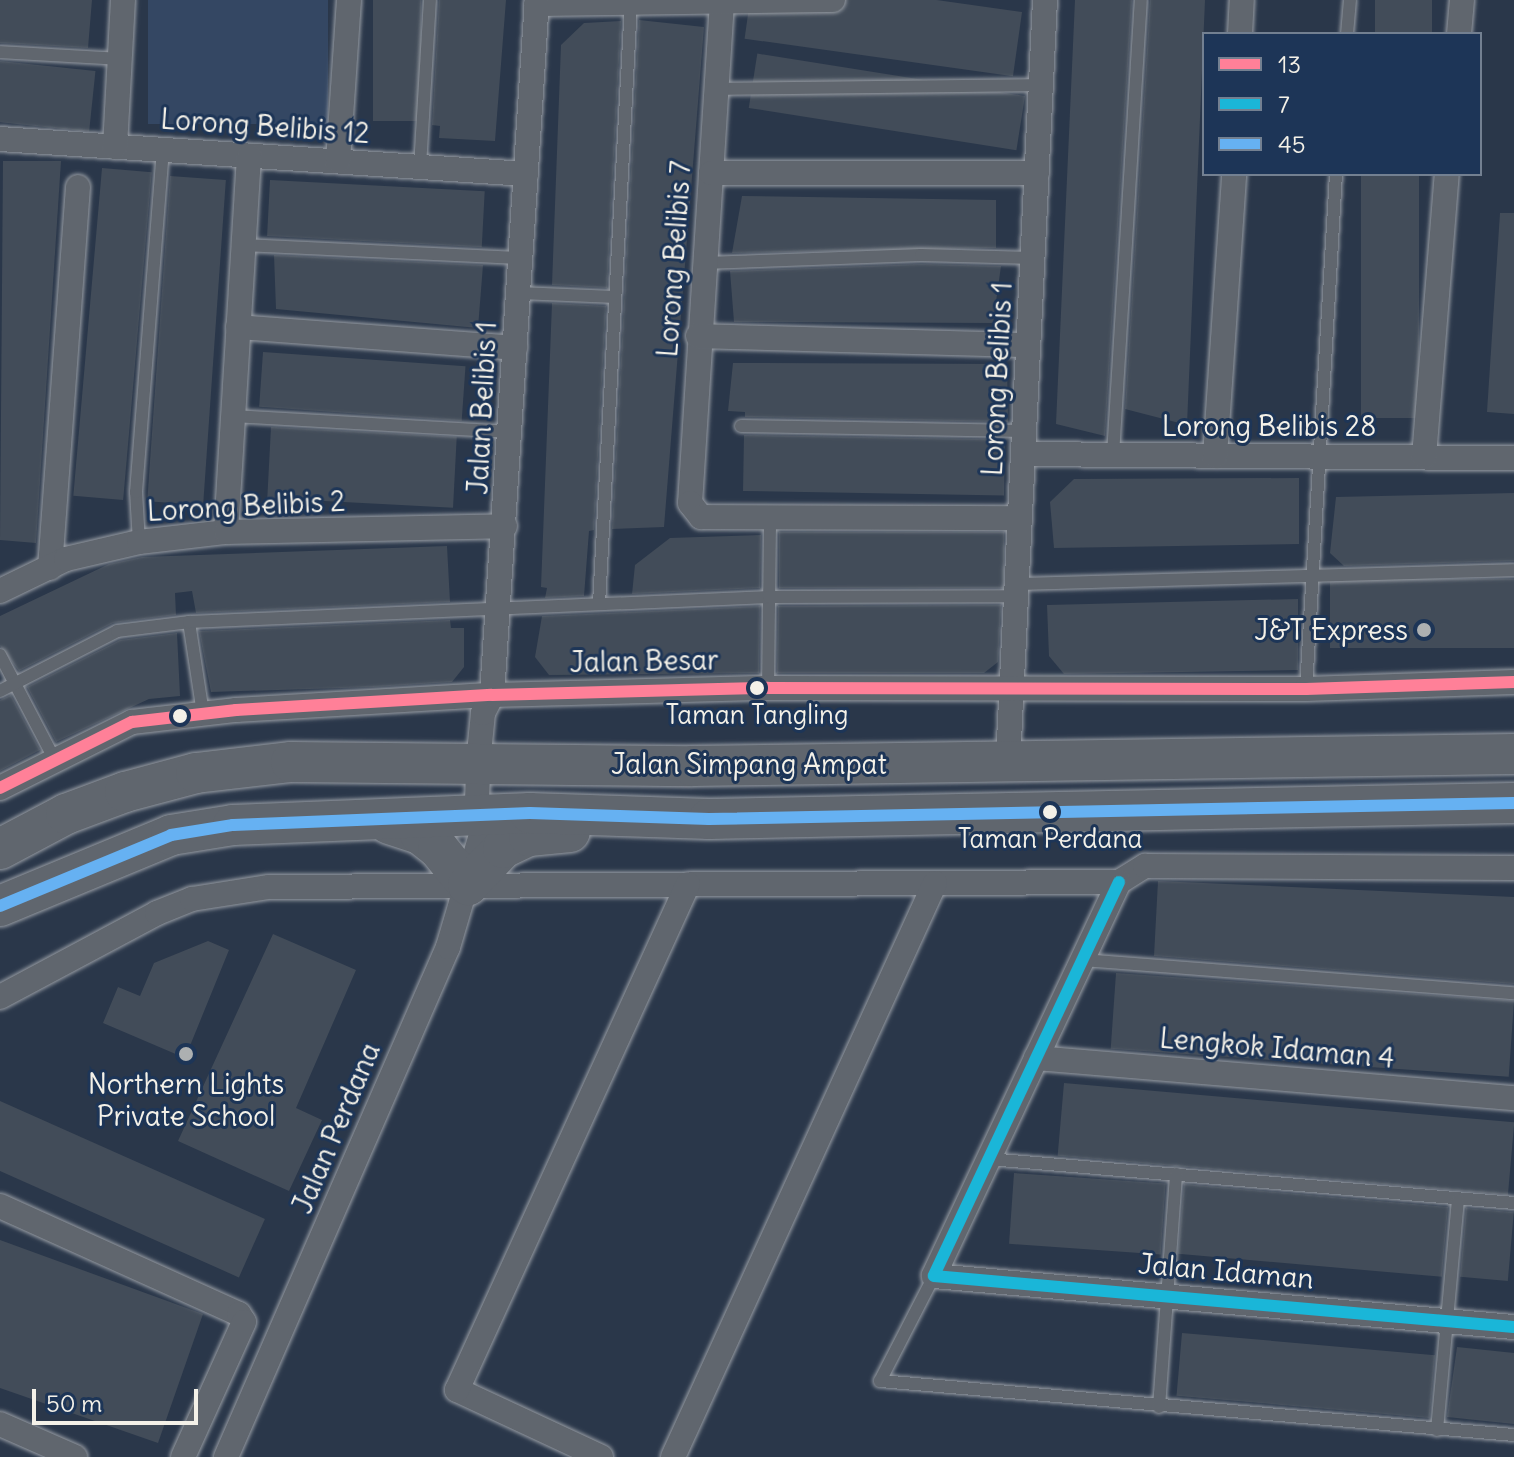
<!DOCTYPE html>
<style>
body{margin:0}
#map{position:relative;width:1514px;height:1457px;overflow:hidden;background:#2a374a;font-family:Delius,sans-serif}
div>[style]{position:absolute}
.green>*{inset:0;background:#344763;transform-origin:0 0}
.building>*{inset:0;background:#424c59;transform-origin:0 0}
.roads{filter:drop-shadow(0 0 2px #979ca3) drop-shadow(0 0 2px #979ca3)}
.service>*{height:12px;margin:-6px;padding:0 6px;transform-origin:6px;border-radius:6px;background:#60666e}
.minor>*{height:24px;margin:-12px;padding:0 12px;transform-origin:12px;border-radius:12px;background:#60666e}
.trunk>*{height:40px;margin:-20px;padding:0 20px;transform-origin:20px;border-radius:20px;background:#60666e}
.bus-1>*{height:12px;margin:-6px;padding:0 6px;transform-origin:6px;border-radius:6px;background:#ff8098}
.bus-2>*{height:12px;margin:-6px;padding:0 6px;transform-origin:6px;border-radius:6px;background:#1ab6d8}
.bus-3>*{height:12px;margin:-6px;padding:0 6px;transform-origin:6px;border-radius:6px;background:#66b1f2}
.dots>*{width:22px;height:22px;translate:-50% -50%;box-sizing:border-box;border:4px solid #1d3557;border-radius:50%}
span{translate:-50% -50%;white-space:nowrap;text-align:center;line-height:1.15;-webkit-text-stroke:6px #1d3557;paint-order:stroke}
.bus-label{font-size:26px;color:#f4f1e8}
.street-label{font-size:28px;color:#f4f1e8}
.poi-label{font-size:28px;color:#f4f1e8}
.right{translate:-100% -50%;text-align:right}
.legend{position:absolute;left:1202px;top:32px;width:280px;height:144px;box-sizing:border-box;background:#1d3557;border:2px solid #738091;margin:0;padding:10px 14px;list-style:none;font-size:24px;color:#f4f1e8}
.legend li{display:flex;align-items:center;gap:16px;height:40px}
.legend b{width:40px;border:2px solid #738091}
.scale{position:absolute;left:32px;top:1389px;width:166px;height:36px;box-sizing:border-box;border:4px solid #f4f1e8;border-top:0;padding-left:10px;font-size:24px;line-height:28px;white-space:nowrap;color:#f4f1e8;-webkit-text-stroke:6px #1d3557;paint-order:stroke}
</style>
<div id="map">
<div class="green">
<i style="left:148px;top:0;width:180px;height:124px"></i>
</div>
<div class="building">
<i style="clip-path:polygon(0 0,92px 0,88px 48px,0 43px)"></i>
<i style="left:373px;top:0;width:48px;height:121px"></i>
<i style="clip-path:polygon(439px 0,506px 0,495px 141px,439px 138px,440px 126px,432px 125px)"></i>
<i style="clip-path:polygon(1075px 0,1132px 0,1105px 436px,1056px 424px)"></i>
<i style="clip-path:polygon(1150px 0,1205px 0,1187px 425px,1125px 409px)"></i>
<i style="left:1375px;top:0;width:57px;height:34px"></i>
<i style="left:1022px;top:12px;width:65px;height:271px;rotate:98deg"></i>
<i style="clip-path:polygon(639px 20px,704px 27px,664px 527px,612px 529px)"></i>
<i style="clip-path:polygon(621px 21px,607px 288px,552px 285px,561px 45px,584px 23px)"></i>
<i style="left:0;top:61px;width:96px;height:61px;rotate:6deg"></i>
<i style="left:1025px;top:96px;width:55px;height:271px;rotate:99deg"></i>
<i style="clip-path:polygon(3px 161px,61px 161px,36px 543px,0 540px)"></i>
<i style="left:102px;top:168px;width:50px;height:329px;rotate:5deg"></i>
<i style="left:1361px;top:174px;width:58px;height:244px"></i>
<i style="left:170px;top:176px;width:56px;height:326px;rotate:4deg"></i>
<i style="left:270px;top:180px;width:215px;height:56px;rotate:3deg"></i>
<i style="clip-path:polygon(742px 196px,996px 200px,996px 248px,732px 253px)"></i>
<i style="clip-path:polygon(1500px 213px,1514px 213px,1514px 414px,1487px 412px)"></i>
<i style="clip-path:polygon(274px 255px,483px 265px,478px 328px,276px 309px)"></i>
<i style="clip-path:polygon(921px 264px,1001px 266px,993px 323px,734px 322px,730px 271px)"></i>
<i style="clip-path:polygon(552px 303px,606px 306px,594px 530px,589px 531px,584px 596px,545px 598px,547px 588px,541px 587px)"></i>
<i style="left:263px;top:352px;width:203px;height:55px;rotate:4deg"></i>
<i style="clip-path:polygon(733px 363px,1007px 364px,1008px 422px,745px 417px,745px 412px,728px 411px)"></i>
<i style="left:271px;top:427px;width:186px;height:71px;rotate:3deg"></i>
<i style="left:744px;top:435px;width:261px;height:56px;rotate:1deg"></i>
<i style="clip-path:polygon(1299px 478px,1299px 544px,1054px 548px,1050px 502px,1074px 479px)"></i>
<i style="clip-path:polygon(1514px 493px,1514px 561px,1344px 566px,1330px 553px,1336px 497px)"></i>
<i style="left:779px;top:532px;width:225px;height:56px"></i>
<i style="clip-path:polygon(761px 535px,760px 588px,632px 594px,635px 565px,670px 538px)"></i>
<i style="clip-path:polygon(447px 546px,450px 602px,196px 613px,192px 591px,175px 593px,176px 615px,113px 623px,19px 671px,0 646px,0 616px,109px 564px,142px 557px)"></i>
<i style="left:1514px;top:579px;width:69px;height:184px;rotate:90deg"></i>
<i style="clip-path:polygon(1298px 599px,1298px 670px,1064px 674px,1049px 656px,1047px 605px)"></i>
<i style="clip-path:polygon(1001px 605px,998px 662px,984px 673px,777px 673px,778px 606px)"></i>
<i style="clip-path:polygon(760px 606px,759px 673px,549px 675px,535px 657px,542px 616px)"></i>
<i style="clip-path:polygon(450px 620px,451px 628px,464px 628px,464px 667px,452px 682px,374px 687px,211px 692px,199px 631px)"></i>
<i style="clip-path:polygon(177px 633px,180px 696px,149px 699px,56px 742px,27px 687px,120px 640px)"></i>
<i style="clip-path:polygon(11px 695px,40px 750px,0 771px,0 700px)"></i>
<i style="clip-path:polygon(1158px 881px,1514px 897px,1514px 984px,1154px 956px)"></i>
<i style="clip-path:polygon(273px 934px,356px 970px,296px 1108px,322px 1120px,289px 1191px,178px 1141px)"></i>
<i style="clip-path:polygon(208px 941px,229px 950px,185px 1058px,103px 1023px,118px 987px,140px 996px,154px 963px)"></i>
<i style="left:1116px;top:973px;width:399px;height:76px;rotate:4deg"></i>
<i style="left:1064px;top:1083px;width:452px;height:73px;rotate:5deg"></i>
<i style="left:0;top:1101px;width:290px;height:64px;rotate:24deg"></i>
<i style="left:1014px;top:1173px;width:152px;height:71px;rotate:4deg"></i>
<i style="left:1184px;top:1184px;width:265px;height:70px;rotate:5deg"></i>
<i style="left:1466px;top:1208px;width:48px;height:69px;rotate:5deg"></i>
<i style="clip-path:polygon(0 1240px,203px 1314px,158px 1443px,0 1388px)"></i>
<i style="left:1182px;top:1333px;width:254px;height:63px;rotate:5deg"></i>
<i style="clip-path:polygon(1457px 1347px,1514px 1353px,1514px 1424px,1447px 1417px)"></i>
</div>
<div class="roads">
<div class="service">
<i style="left:1347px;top:34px;width:34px;rotate:-85deg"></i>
<i style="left:0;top:52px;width:120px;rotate:3.3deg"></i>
<i style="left:715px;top:89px;width:326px;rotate:-0.7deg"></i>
<i style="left:420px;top:167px;width:167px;rotate:-86.6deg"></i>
<i style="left:243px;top:245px;width:276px;rotate:2.7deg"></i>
<i style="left:704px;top:263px;width:217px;rotate:-2.1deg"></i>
<i style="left:921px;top:255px;width:112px;rotate:1.5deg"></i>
<i style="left:519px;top:293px;width:96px;rotate:2.4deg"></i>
<i style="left:233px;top:416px;width:278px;rotate:3.3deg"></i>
<i style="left:741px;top:426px;width:283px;rotate:1deg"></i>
<i style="left:1113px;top:455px;width:456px;rotate:-86.5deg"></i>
<i style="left:139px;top:542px;width:50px;rotate:-93.4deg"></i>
<i style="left:136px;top:492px;width:343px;rotate:-85.5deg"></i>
<i style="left:1017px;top:584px;width:497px;rotate:-1.6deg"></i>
<i style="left:599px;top:604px;width:602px;rotate:-86.95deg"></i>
<i style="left:189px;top:622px;width:92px;rotate:81.3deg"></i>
<i style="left:0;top:655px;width:119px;rotate:62.4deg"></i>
<i style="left:768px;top:688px;width:171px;rotate:-89.3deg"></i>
<i style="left:1306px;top:689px;width:516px;rotate:-86.67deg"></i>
<i style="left:0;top:691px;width:131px;rotate:-27.1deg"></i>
<i style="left:117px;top:631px;width:73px;rotate:-7.1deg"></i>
<i style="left:189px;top:622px;width:581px;rotate:-2.47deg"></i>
<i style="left:769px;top:597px;width:247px;rotate:-0.2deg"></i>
<i style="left:1082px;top:960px;width:433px;rotate:4.4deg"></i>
<i style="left:988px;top:1159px;width:528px;rotate:4.78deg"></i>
<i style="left:934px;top:1276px;width:118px;rotate:117.2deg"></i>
<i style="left:880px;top:1381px;width:636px;rotate:4.87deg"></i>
<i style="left:1159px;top:1407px;width:234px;rotate:-85.8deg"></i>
<i style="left:1437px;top:1430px;width:231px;rotate:-84.8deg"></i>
</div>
<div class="minor">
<i style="left:722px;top:2px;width:502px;rotate:93.65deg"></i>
<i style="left:690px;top:503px;width:18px;rotate:52deg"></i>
<i style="left:701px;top:517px;width:319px;rotate:0.2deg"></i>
<i style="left:536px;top:4px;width:297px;rotate:-0.8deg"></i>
<i style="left:1240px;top:34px;width:34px;rotate:-87deg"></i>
<i style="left:1459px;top:34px;width:34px;rotate:-85deg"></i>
<i style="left:0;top:139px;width:527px;rotate:3.81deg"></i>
<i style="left:115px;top:147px;width:147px;rotate:-86.9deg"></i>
<i style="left:338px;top:161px;width:161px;rotate:-86.1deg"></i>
<i style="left:711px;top:173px;width:326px"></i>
<i style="left:238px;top:327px;width:278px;rotate:4.3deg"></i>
<i style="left:698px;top:336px;width:330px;rotate:1.6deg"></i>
<i style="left:1023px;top:454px;width:491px;rotate:0.5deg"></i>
<i style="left:1215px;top:456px;width:283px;rotate:-86.1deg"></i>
<i style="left:1424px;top:457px;width:284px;rotate:-85.4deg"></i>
<i style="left:226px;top:532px;width:377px;rotate:-86.5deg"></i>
<i style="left:50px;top:568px;width:382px;rotate:-85.8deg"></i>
<i style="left:0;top:591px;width:73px;rotate:-25.9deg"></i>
<i style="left:66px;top:559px;width:75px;rotate:-13.1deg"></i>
<i style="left:139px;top:542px;width:88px;rotate:-6.6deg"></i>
<i style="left:226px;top:532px;width:279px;rotate:-1.2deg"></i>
<i style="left:1008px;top:762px;width:763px;rotate:-87.22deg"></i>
<i style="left:0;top:788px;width:148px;rotate:-26.6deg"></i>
<i style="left:132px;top:722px;width:105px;rotate:-6.6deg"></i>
<i style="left:236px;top:710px;width:256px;rotate:-3.4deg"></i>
<i style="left:492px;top:695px;width:276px;rotate:-1.5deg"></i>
<i style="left:768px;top:688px;width:538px;rotate:0.11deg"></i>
<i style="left:1306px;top:689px;width:208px;rotate:-1.9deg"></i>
<i style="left:482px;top:817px;width:17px;rotate:-107deg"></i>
<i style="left:477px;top:801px;width:37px;rotate:-88deg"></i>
<i style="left:478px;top:764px;width:51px;rotate:-84.4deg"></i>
<i style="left:483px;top:713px;width:20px;rotate:-63deg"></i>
<i style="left:492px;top:695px;width:696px;rotate:-86.3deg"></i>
<i style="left:1119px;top:882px;width:435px;rotate:115.2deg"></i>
<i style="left:934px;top:1276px;width:582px;rotate:5.03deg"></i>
<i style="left:1119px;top:882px;width:31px;rotate:-32deg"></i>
<i style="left:1145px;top:866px;width:369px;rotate:0.3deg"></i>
<i style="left:0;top:997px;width:178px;rotate:-28.1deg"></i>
<i style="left:157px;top:913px;width:38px;rotate:-22deg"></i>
<i style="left:192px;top:899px;width:78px;rotate:-8.9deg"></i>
<i style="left:269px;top:887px;width:850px;rotate:-0.34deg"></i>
<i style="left:1036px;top:1058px;width:480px;rotate:4.8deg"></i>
<i style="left:0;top:1206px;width:262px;rotate:24.3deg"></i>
<i style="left:239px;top:1314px;width:9px;rotate:58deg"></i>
<i style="left:244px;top:1322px;width:148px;rotate:114.3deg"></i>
<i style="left:0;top:1424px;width:82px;rotate:23.7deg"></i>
<i style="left:226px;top:1457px;width:556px;rotate:-66.48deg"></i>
<i style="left:448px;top:947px;width:145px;rotate:-73.6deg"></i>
<i style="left:601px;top:1457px;width:159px;rotate:-155deg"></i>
<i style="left:457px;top:1390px;width:556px;rotate:-65.46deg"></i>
<i style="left:673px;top:1457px;width:631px;rotate:-65.47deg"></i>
</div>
<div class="trunk">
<i style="left:389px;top:824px;width:33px;rotate:18deg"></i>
<i style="left:420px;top:834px;width:23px;rotate:38deg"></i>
<i style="left:438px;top:848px;width:48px;rotate:51deg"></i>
<i style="left:468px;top:885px;width:51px;rotate:-46.6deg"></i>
<i style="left:503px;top:848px;width:29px;rotate:-25deg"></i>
<i style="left:529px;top:836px;width:41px;rotate:-5.6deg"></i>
<i style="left:0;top:849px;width:75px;rotate:-27.9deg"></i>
<i style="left:66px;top:814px;width:63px;rotate:-20.4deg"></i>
<i style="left:125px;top:792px;width:73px;rotate:-15deg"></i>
<i style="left:196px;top:773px;width:96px;rotate:-6.6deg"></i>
<i style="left:291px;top:762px;width:401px;rotate:0.6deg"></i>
<i style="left:692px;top:766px;width:822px;rotate:-0.84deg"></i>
<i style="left:0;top:906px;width:185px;rotate:-22.5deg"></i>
<i style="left:171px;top:835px;width:63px;rotate:-9.2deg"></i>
<i style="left:233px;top:825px;width:297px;rotate:-2.3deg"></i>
<i style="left:530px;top:813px;width:179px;rotate:1.9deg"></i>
<i style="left:709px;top:819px;width:805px;rotate:-1.14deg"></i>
</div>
</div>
<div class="bus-1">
<i style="left:0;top:788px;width:148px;rotate:-26.6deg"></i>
<i style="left:132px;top:722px;width:105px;rotate:-6.6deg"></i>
<i style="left:236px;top:710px;width:256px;rotate:-3.4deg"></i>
<i style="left:492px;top:695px;width:276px;rotate:-1.5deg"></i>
<i style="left:768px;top:688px;width:538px;rotate:0.11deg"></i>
<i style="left:1306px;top:689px;width:208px;rotate:-1.9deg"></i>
</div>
<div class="bus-2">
<i style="left:1119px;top:882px;width:435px;rotate:115.2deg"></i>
<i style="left:934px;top:1276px;width:582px;rotate:5.03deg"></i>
</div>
<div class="bus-3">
<i style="left:0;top:906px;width:185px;rotate:-22.5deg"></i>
<i style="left:171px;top:835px;width:63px;rotate:-9.2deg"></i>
<i style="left:233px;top:825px;width:297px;rotate:-2.3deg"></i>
<i style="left:530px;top:813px;width:179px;rotate:1.9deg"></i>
<i style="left:709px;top:819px;width:805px;rotate:-1.14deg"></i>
</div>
<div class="dots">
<i style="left:1424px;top:630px;background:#adb0b1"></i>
<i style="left:757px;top:688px;background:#f4f1e8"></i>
<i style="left:180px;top:716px;background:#f4f1e8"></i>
<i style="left:1050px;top:812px;background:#f4f1e8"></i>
<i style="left:186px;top:1054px;background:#adb0b1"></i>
</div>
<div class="bus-label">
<span style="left:757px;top:715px">Taman Tangling</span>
<span style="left:1050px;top:839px">Taman Perdana</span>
</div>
<div class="street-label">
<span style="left:265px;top:126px;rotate:4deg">Lorong Belibis 12</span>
<span style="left:674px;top:259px;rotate:-86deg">Lorong Belibis 7</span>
<span style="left:997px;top:379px;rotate:-87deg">Lorong Belibis 1</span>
<span style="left:482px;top:408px;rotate:-87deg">Jalan Belibis 1</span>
<span style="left:1269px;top:426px">Lorong Belibis 28</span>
<span style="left:246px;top:506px;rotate:-3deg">Lorong Belibis 2</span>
<span style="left:644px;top:661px;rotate:-1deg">Jalan Besar</span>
<span style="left:749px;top:764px">Jalan Simpang Ampat</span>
<span style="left:1277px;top:1048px;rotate:5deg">Lengkok Idaman 4</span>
<span style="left:336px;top:1128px;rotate:-67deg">Jalan Perdana</span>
<span style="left:1226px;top:1271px;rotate:5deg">Jalan Idaman</span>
</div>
<div class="poi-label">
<span class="right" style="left:1408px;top:630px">J&amp;T Express</span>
<span style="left:186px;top:1100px">Northern Lights<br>Private School</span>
</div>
<ul class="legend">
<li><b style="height:10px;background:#ff8098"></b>13</li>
<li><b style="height:10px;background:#1ab6d8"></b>7</li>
<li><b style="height:10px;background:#66b1f2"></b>45</li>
</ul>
<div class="scale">50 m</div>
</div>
